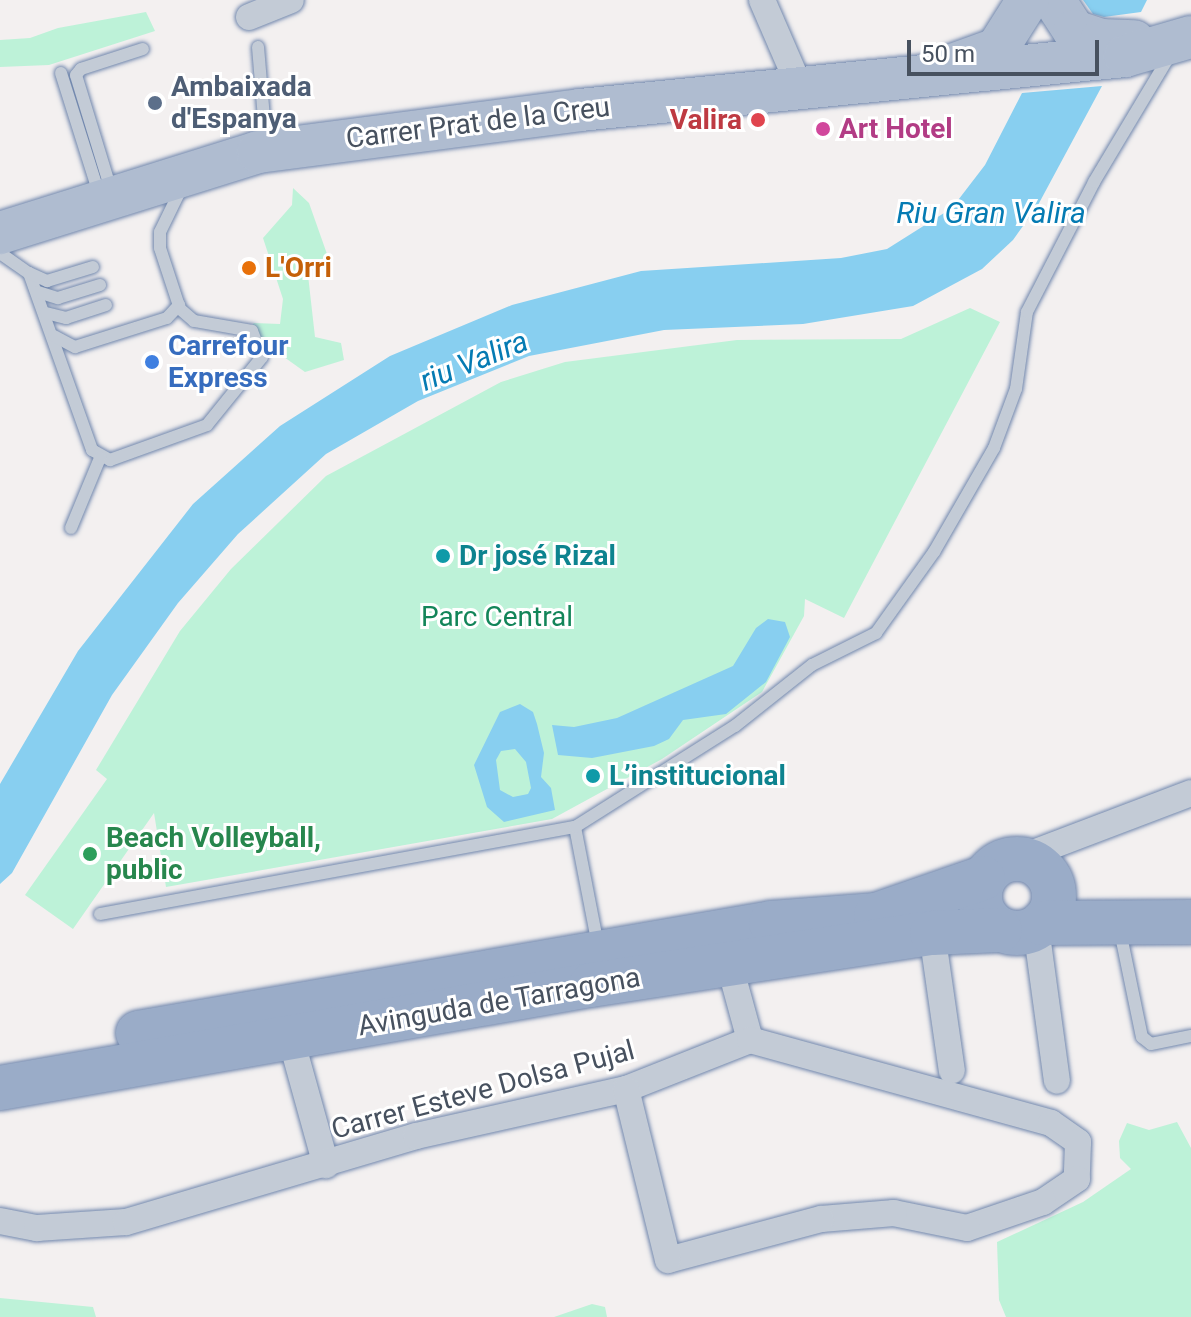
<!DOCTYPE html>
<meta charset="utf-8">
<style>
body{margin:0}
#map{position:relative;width:1191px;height:1317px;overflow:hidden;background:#f3f0f0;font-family:Roboto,sans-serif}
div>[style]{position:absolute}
.green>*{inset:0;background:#bdf2d8}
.water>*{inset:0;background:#88cff0}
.roads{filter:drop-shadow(0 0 2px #7187ad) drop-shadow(0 0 2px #7187ad)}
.service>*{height:12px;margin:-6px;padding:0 6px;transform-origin:6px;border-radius:6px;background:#c3cbd6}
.minor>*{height:26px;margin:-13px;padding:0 13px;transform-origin:13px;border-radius:13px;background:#c3cbd6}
.primary>*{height:42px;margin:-21px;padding:0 21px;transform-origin:21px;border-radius:21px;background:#afbcd0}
.trunk>*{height:44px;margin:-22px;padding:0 22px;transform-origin:22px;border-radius:22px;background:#9aacc8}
.trunk>.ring{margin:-22px;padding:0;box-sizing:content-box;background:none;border:44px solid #9aacc8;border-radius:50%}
.dots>*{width:22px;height:22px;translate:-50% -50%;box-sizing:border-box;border:4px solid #fff;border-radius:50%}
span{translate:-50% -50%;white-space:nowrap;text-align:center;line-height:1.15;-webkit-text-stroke:6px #fff;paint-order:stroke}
.service-label{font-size:28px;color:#4e5e75;font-weight:700}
.left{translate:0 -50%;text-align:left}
.health-label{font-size:28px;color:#be3a42;font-weight:700}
.right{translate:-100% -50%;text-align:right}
.street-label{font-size:28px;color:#47515f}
.hotel-label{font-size:28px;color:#b23c85;font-weight:700}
.food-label{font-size:28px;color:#c56008;font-weight:700}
.shop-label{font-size:28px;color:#366cbe;font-weight:700}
.culture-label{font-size:28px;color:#0d838f;font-weight:700}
.park-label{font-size:28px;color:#138559}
.leisure-label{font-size:28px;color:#27864d;font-weight:700}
.water-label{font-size:30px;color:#057bb3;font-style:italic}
.scale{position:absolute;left:907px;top:40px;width:192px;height:36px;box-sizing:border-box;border:4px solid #47515f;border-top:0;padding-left:10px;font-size:24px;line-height:28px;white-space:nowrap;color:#47515f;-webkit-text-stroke:6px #fff;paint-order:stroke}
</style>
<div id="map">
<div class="green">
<i style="clip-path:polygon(146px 12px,155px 31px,49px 65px,0 67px,0 40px,30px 38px,58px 28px)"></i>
<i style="clip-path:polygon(293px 188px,309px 203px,327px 254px,308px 275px,315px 337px,341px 343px,344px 360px,305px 372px,284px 357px,247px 355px,235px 342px,254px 323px,280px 324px,283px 299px,263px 238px,292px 205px)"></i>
<i style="clip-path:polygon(970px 308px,1000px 322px,844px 618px,805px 599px,804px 616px,762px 692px,662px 759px,552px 819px,166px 887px,154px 813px,73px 929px,25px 895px,107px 779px,96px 770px,180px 631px,231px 569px,326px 476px,501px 382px,565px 362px,737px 340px,901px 339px)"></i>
<i style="clip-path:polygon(1177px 1122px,1191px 1148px,1191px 1317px,1006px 1317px,999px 1300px,997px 1242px,1083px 1202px,1131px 1169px,1120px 1158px,1119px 1141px,1127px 1123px,1149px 1130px)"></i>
<i style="clip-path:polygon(0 1298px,93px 1307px,96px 1317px,0 1317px)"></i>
<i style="clip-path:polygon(592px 1304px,605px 1307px,607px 1317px,554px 1317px)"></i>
</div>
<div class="water">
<i style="clip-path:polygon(1083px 0,1147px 0,1141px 12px,1104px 17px,1093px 14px)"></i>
<i style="clip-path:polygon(1102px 86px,1038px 205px,1013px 240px,982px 269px,913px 306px,803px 324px,664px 330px,529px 356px,418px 401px,326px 454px,238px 534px,178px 603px,112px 695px,12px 873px,0 884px,0 784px,78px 651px,193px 504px,280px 426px,390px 356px,512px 305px,641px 271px,841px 258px,887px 249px,952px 208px,985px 165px,1022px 93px)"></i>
<i style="clip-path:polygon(768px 619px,785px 622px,790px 637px,766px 682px,726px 714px,683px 720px,669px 739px,654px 746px,592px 758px,558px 755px,552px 725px,574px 727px,617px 718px,733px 666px,756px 628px)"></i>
<i style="clip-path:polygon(evenodd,520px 704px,533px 712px,537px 724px,544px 753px,541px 777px,551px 788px,555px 810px,504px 822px,487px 807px,474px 765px,500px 712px,520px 704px,515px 749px,526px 762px,531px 788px,528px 794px,513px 797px,500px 790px,496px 760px,501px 751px,515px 749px)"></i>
</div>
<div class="roads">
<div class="service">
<i style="left:258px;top:47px;width:96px;rotate:85.2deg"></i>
<i style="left:61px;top:73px;width:130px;rotate:72.5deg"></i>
<i style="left:112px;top:193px;width:123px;rotate:-107deg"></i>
<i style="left:76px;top:75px;width:8px;rotate:-50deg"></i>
<i style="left:81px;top:69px;width:65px;rotate:-17.9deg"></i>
<i style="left:0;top:253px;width:35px;rotate:35deg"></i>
<i style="left:29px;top:273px;width:188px;rotate:70.4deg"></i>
<i style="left:92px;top:450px;width:21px;rotate:29deg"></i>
<i style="left:110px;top:460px;width:103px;rotate:-19.8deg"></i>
<i style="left:207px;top:425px;width:87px;rotate:-51deg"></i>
<i style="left:262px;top:357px;width:28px;rotate:-111deg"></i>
<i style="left:252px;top:331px;width:59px;rotate:-170.2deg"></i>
<i style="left:194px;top:321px;width:18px;rotate:-139deg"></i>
<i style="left:180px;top:309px;width:64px;rotate:-108.2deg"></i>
<i style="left:160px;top:248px;width:16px;rotate:-90deg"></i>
<i style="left:160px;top:232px;width:48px;rotate:-64deg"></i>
<i style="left:29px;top:273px;width:20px;rotate:24deg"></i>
<i style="left:47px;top:281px;width:48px;rotate:-16.9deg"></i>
<i style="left:38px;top:292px;width:21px;rotate:17deg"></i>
<i style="left:58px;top:298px;width:44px;rotate:-17.2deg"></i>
<i style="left:46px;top:313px;width:21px;rotate:14deg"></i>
<i style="left:66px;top:318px;width:42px;rotate:-18deg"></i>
<i style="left:54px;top:336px;width:24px;rotate:28deg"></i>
<i style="left:75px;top:347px;width:96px;rotate:-17.5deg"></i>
<i style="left:167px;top:318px;width:18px;rotate:-47deg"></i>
<i style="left:71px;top:528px;width:76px;rotate:-67.5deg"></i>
<i style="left:575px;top:827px;width:120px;rotate:79deg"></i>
<i style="left:100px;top:914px;width:483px;rotate:-10.4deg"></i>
<i style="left:575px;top:827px;width:189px;rotate:-32.3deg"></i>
<i style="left:735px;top:726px;width:98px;rotate:-38.4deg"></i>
<i style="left:812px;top:665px;width:72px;rotate:-26.6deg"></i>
<i style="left:876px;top:633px;width:100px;rotate:-54.4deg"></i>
<i style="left:934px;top:552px;width:120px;rotate:-60deg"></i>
<i style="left:994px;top:448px;width:63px;rotate:-69.6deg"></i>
<i style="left:1016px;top:389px;width:78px;rotate:-81.9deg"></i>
<i style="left:1027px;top:312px;width:146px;rotate:-62.7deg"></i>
<i style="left:1094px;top:182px;width:148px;rotate:-59.1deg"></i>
<i style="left:1120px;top:931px;width:108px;rotate:78.3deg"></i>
<i style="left:1142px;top:1037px;width:11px;rotate:38deg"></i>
<i style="left:1151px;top:1044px;width:41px;rotate:-11.3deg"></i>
</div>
<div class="minor">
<i style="left:762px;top:0;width:96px;rotate:66.6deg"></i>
<i style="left:249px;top:17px;width:45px;rotate:-22deg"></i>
<i style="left:1020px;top:858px;width:183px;rotate:-20.8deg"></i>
<i style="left:1036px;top:928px;width:154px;rotate:82.2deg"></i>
<i style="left:932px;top:933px;width:139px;rotate:81.8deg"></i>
<i style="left:729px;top:963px;width:80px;rotate:74.7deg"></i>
<i style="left:291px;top:1039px;width:131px;rotate:74.5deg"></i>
<i style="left:0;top:1221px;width:38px;rotate:11deg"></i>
<i style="left:37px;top:1228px;width:89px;rotate:-3.9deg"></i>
<i style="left:126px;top:1222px;width:302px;rotate:-16.5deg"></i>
<i style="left:416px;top:1136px;width:215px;rotate:-12.6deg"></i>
<i style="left:626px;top:1089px;width:133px;rotate:-21.6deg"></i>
<i style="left:750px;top:1040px;width:312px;rotate:15.4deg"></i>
<i style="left:1051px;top:1123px;width:33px;rotate:35deg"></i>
<i style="left:1078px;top:1142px;width:37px;rotate:92deg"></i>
<i style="left:1077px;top:1179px;width:41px;rotate:145.9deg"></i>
<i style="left:1043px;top:1202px;width:80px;rotate:161.1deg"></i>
<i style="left:967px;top:1228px;width:75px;rotate:-168.4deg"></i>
<i style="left:894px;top:1213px;width:73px;rotate:175.3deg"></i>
<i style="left:821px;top:1219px;width:158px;rotate:165deg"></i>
<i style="left:668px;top:1260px;width:176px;rotate:-103.8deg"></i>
</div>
<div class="primary">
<i style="left:1054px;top:0;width:37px;rotate:57deg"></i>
<i style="left:1074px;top:31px;width:28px;rotate:18deg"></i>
<i style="left:1101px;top:40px;width:33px;rotate:2deg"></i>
<i style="left:955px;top:64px;width:45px;rotate:-19.7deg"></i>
<i style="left:997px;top:49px;width:58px;rotate:-57.7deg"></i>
<i style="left:0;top:233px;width:270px;rotate:-17.4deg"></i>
<i style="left:258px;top:152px;width:325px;rotate:-7.4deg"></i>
<i style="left:580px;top:110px;width:548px;rotate:-5.66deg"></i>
<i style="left:1125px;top:56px;width:69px;rotate:-16.1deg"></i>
</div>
<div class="trunk">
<i class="ring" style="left:980px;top:859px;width:30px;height:30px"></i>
<i style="left:1042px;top:923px;width:149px;rotate:-0.4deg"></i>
<i style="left:138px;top:1033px;width:642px;rotate:-9.86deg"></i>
<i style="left:771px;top:923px;width:105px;rotate:-4.4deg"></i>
<i style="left:876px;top:915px;width:113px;rotate:-19.1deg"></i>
<i style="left:0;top:1088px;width:600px;rotate:-9.89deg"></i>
<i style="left:591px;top:985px;width:345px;rotate:-8.7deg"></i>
<i style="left:932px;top:933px;width:68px;rotate:-2.5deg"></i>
</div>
</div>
<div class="dots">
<i style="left:155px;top:103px;background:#5c6f8a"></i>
<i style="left:758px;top:120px;background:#e0444e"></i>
<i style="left:823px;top:129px;background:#d1479c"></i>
<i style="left:249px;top:268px;background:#e8710a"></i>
<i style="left:152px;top:362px;background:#3f7fe0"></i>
<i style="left:443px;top:556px;background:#0f9aa8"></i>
<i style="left:593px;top:776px;background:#0f9aa8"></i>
<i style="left:90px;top:854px;background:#2e9e5b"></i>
</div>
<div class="service-label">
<span class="left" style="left:171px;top:103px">Ambaixada<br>d'Espanya</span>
</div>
<div class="health-label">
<span class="right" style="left:742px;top:120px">Valira</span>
</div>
<div class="street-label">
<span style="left:478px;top:123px;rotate:-7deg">Carrer Prat de la Creu</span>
<span style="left:499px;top:1002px;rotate:-10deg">Avinguda de Tarragona</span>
<span style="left:483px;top:1090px;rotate:-15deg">Carrer Esteve Dolsa Pujal</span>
</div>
<div class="hotel-label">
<span class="left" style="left:839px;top:129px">Art Hotel</span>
</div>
<div class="food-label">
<span class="left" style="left:265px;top:268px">L'Orri</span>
</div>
<div class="shop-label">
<span class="left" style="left:168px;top:362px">Carrefour<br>Express</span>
</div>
<div class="culture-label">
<span class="left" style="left:459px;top:556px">Dr josé Rizal</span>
<span class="left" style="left:609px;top:776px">L’institucional</span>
</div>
<div class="park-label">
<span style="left:497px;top:617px">Parc Central</span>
</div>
<div class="leisure-label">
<span class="left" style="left:106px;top:854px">Beach Volleyball,<br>public</span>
</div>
<div class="water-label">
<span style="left:991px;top:213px">Riu Gran Valira</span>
<span style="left:474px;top:361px;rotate:-22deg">riu Valira</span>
</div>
<div class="scale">50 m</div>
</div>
